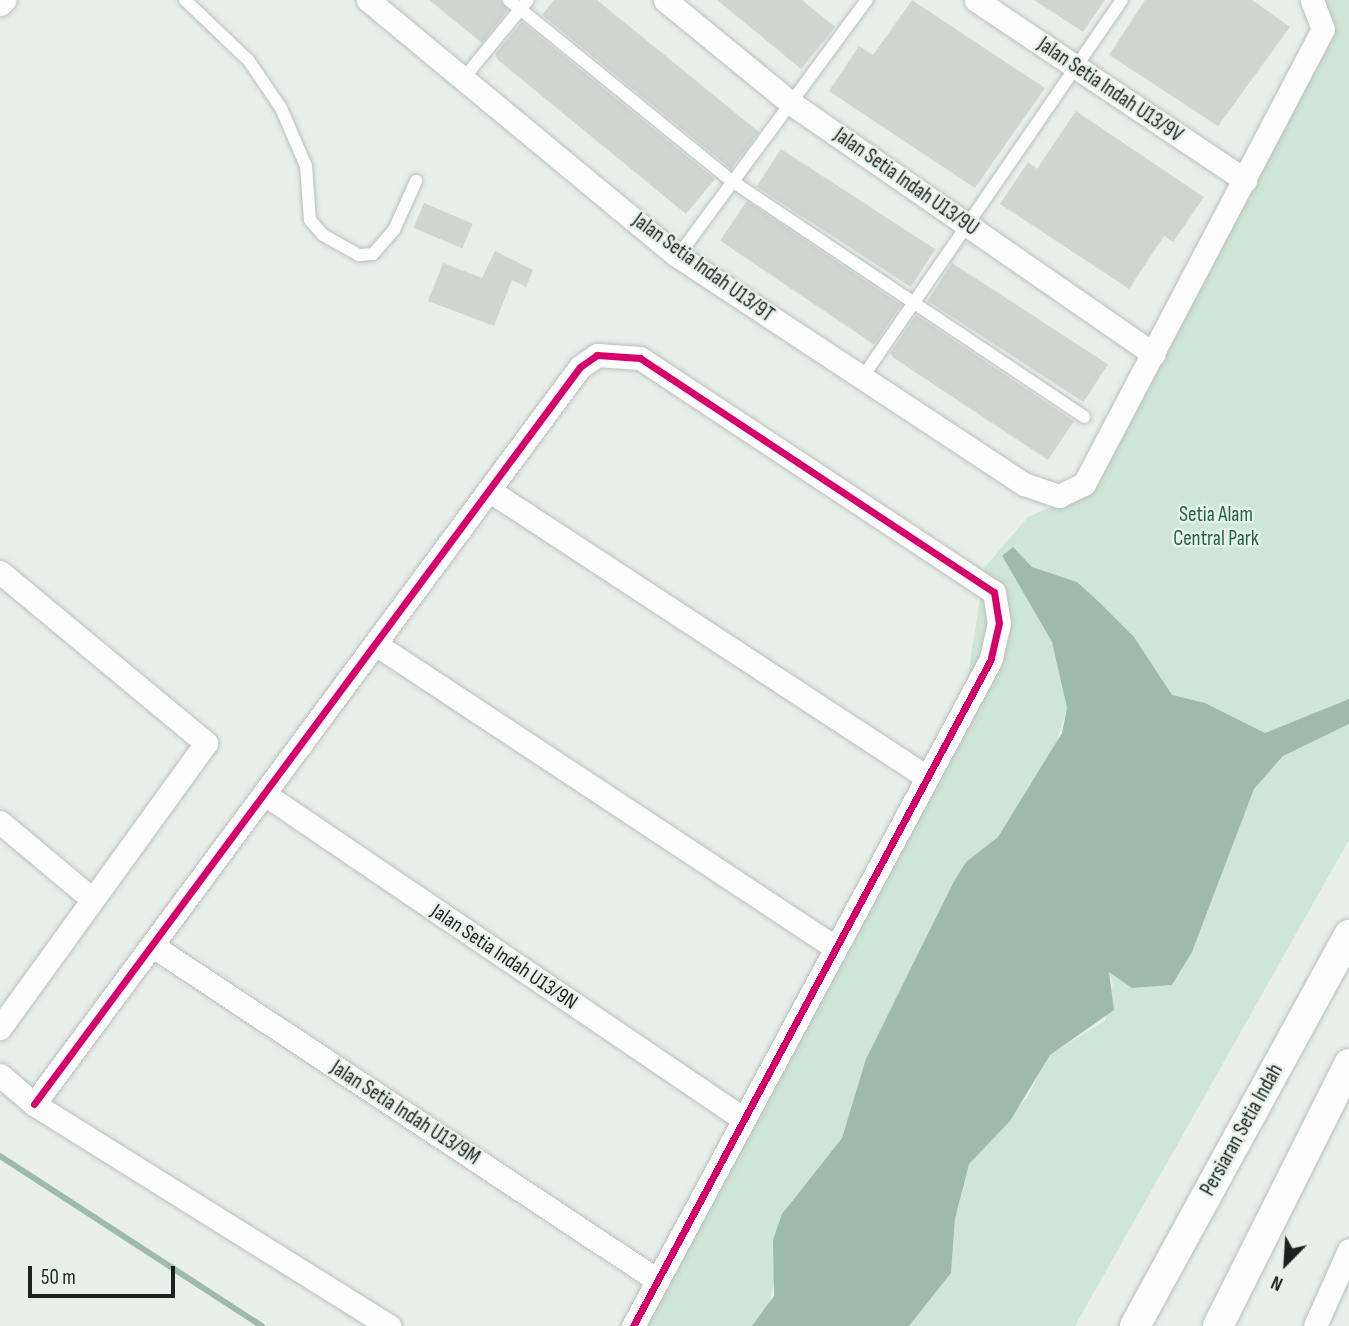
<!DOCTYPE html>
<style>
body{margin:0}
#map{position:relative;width:1349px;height:1326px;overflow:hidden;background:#e9f0ec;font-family:"Sofia Sans Condensed",sans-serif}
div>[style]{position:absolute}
.green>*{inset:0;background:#cee5d9}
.water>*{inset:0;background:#9dbaac}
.stream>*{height:6px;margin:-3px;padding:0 3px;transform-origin:3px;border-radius:3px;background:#9dbaac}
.building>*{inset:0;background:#d0d5d2;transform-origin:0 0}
.roads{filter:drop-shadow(0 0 2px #babfbc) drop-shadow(0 0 2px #babfbc)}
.service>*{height:12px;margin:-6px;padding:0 6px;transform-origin:6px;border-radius:6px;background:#fcfdfc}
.minor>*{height:23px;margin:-11.5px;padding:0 11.5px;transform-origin:11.5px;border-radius:11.5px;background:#fcfdfc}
.tertiary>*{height:30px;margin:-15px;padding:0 15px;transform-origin:15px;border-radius:15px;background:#fcfdfc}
.cycleway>*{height:7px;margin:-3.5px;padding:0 3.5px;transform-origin:3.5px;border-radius:3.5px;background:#d6006c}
span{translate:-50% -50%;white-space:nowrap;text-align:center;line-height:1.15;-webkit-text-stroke:5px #e6f3ec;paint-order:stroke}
.street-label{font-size:21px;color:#1d211f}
.park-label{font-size:21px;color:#23644a}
.north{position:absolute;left:1251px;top:1228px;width:70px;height:70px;-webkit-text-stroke:5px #e6f3ec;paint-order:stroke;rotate:204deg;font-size:19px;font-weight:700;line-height:28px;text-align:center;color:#1d211f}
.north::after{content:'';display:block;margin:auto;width:24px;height:32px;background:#1d211f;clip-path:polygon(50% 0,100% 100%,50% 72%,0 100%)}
.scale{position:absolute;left:28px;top:1266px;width:147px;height:32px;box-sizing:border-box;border:4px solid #1d211f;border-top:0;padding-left:9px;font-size:21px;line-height:24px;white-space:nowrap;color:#1d211f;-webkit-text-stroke:5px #e6f3ec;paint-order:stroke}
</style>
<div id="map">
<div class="green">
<i style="clip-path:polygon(1315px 0,1349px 0,1349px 699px,1265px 733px,1172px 695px,1097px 600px,1077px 582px,1032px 567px,1012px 547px,1002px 557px,1052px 642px,1067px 708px,1054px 751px,998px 837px,966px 862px,953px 883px,879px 1034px,842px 1138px,792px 1201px,768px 1310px,752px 1326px,644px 1326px,960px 726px,985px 567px,1028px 517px,1074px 497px,1327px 29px)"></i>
<i style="clip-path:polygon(1349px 724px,1349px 840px,1075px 1326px,909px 1326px,951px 1273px,955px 1219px,969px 1164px,1027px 1097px,1049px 1055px,1105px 1021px,1113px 983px,1108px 971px,1132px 988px,1172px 985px,1192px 952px,1254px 789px,1283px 756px)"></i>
</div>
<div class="water">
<i style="clip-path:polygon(1013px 547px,1032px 567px,1077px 582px,1097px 600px,1134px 637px,1172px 695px,1205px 703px,1265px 733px,1349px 699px,1349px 724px,1283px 756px,1254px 789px,1192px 952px,1172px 985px,1132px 988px,1109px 972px,1114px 1010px,1050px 1055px,1010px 1121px,969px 1164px,955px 1219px,951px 1273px,909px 1326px,752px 1326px,774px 1296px,773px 1240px,782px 1214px,842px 1138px,866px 1059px,953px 883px,966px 862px,998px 837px,1062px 733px,1067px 708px,1052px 642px,1002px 556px)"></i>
</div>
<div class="stream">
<i style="left:0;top:1156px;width:312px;rotate:33deg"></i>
</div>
<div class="building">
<i style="clip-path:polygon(429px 0,500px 0,508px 10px,482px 43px)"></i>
<i style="clip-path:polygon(554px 0,597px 0,759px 132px,731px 169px,542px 15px)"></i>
<i style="clip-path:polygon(717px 0,802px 0,835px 27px,801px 69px)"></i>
<i style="clip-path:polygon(912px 0,1045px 88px,975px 188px,829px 91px,859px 46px,873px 55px)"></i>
<i style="clip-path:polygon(1034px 0,1105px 0,1083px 32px)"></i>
<i style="clip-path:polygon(1145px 0,1252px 0,1290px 27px,1218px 126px,1109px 55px)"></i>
<i style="clip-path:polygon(522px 22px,715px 179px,686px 214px,498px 60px,495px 54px)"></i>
<i style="clip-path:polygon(1076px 111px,1204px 197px,1173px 242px,1164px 236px,1129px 289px,1000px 204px,1028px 162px,1037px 169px)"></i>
<i style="left:781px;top:149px;width:184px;height:45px;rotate:33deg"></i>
<i style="left:747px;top:201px;width:186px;height:48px;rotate:34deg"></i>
<i style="left:424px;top:203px;width:53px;height:27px;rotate:23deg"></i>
<i style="clip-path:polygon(495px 251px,533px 270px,526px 287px,512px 280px,494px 326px,428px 301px,443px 263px,482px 278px)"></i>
<i style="left:952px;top:263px;width:186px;height:45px;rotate:33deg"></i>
<i style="clip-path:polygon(916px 315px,1074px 421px,1048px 460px,894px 358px,890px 353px)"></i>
</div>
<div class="roads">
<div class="service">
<i style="left:185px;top:0;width:88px;rotate:43.6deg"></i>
<i style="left:249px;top:61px;width:57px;rotate:55.8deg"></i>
<i style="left:281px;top:108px;width:63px;rotate:66.7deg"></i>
<i style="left:306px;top:166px;width:54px;rotate:85.8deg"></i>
<i style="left:310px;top:220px;width:20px;rotate:49deg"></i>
<i style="left:323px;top:235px;width:41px;rotate:29.1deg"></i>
<i style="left:359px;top:255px;width:14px;rotate:-4deg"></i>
<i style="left:373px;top:254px;width:32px;rotate:-49deg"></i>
<i style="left:394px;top:230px;width:54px;rotate:-65.8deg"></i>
<i style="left:509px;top:0;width:287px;rotate:39.1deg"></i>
<i style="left:732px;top:181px;width:424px;rotate:33.8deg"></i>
<i style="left:463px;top:79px;width:102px;rotate:-50.6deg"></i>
<i style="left:678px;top:256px;width:318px;rotate:-53.6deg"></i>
<i style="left:862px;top:378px;width:459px;rotate:-55.5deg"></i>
</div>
<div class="minor">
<i style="left:368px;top:0;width:402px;rotate:39.6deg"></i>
<i style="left:678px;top:256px;width:414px;rotate:33.4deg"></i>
<i style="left:1024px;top:484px;width:37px;rotate:19deg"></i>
<i style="left:1059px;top:496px;width:28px;rotate:-26deg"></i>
<i style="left:1084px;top:484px;width:514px;rotate:-62.29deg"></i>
<i style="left:1323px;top:29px;width:31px;rotate:-111deg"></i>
<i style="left:665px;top:0;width:163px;rotate:39.3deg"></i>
<i style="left:791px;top:103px;width:441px;rotate:34.7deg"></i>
<i style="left:976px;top:0;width:324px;rotate:33.8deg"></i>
<i style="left:0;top:4px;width:6px;rotate:-45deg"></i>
<i style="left:490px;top:491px;width:520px;rotate:33.23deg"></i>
<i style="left:0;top:572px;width:268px;rotate:39.7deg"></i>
<i style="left:206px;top:743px;width:352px;rotate:125.9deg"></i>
<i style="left:377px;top:645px;width:546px;rotate:33.43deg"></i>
<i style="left:266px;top:795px;width:575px;rotate:34.16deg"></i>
<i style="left:0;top:822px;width:120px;rotate:39.9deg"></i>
<i style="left:153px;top:946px;width:605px;rotate:33.53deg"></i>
<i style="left:0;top:1075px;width:45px;rotate:40.5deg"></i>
<i style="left:34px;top:1104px;width:419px;rotate:32deg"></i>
<i style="left:34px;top:1104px;width:917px;rotate:-53.47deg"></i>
<i style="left:580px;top:367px;width:21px;rotate:-35deg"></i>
<i style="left:597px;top:355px;width:43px;rotate:4deg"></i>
<i style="left:640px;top:358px;width:424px;rotate:33.5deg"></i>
<i style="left:994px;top:592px;width:31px;rotate:81deg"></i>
<i style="left:999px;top:623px;width:37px;rotate:103deg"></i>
<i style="left:991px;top:659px;width:757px;rotate:118.22deg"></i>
<i style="left:1315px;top:1326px;width:83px;rotate:-65.9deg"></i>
</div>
<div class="tertiary">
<i style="left:1135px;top:1326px;width:446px;rotate:-61.3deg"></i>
<i style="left:1218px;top:1326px;width:293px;rotate:-63.4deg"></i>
</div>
</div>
<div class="cycleway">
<i style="left:34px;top:1104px;width:917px;rotate:-53.47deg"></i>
<i style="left:580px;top:367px;width:21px;rotate:-35deg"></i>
<i style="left:597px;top:355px;width:43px;rotate:4deg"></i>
<i style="left:640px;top:358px;width:424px;rotate:33.5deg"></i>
<i style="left:994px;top:592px;width:31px;rotate:81deg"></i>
<i style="left:999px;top:623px;width:37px;rotate:103deg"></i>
<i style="left:991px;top:659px;width:757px;rotate:118.22deg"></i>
</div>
<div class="street-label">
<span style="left:1110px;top:90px;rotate:34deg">Jalan Setia Indah U13/9V</span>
<span style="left:906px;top:182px;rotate:35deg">Jalan Setia Indah U13/9U</span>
<span style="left:703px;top:268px;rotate:36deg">Jalan Setia Indah U13/9T</span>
<span style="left:504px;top:957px;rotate:34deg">Jalan Setia Indah U13/9N</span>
<span style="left:405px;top:1113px;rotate:33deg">Jalan Setia Indah U13/9M</span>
<span style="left:1242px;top:1130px;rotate:-61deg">Persiaran Setia Indah</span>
</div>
<div class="park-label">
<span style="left:1216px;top:527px">Setia Alam<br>Central Park</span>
</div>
<div class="north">N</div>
<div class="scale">50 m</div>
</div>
